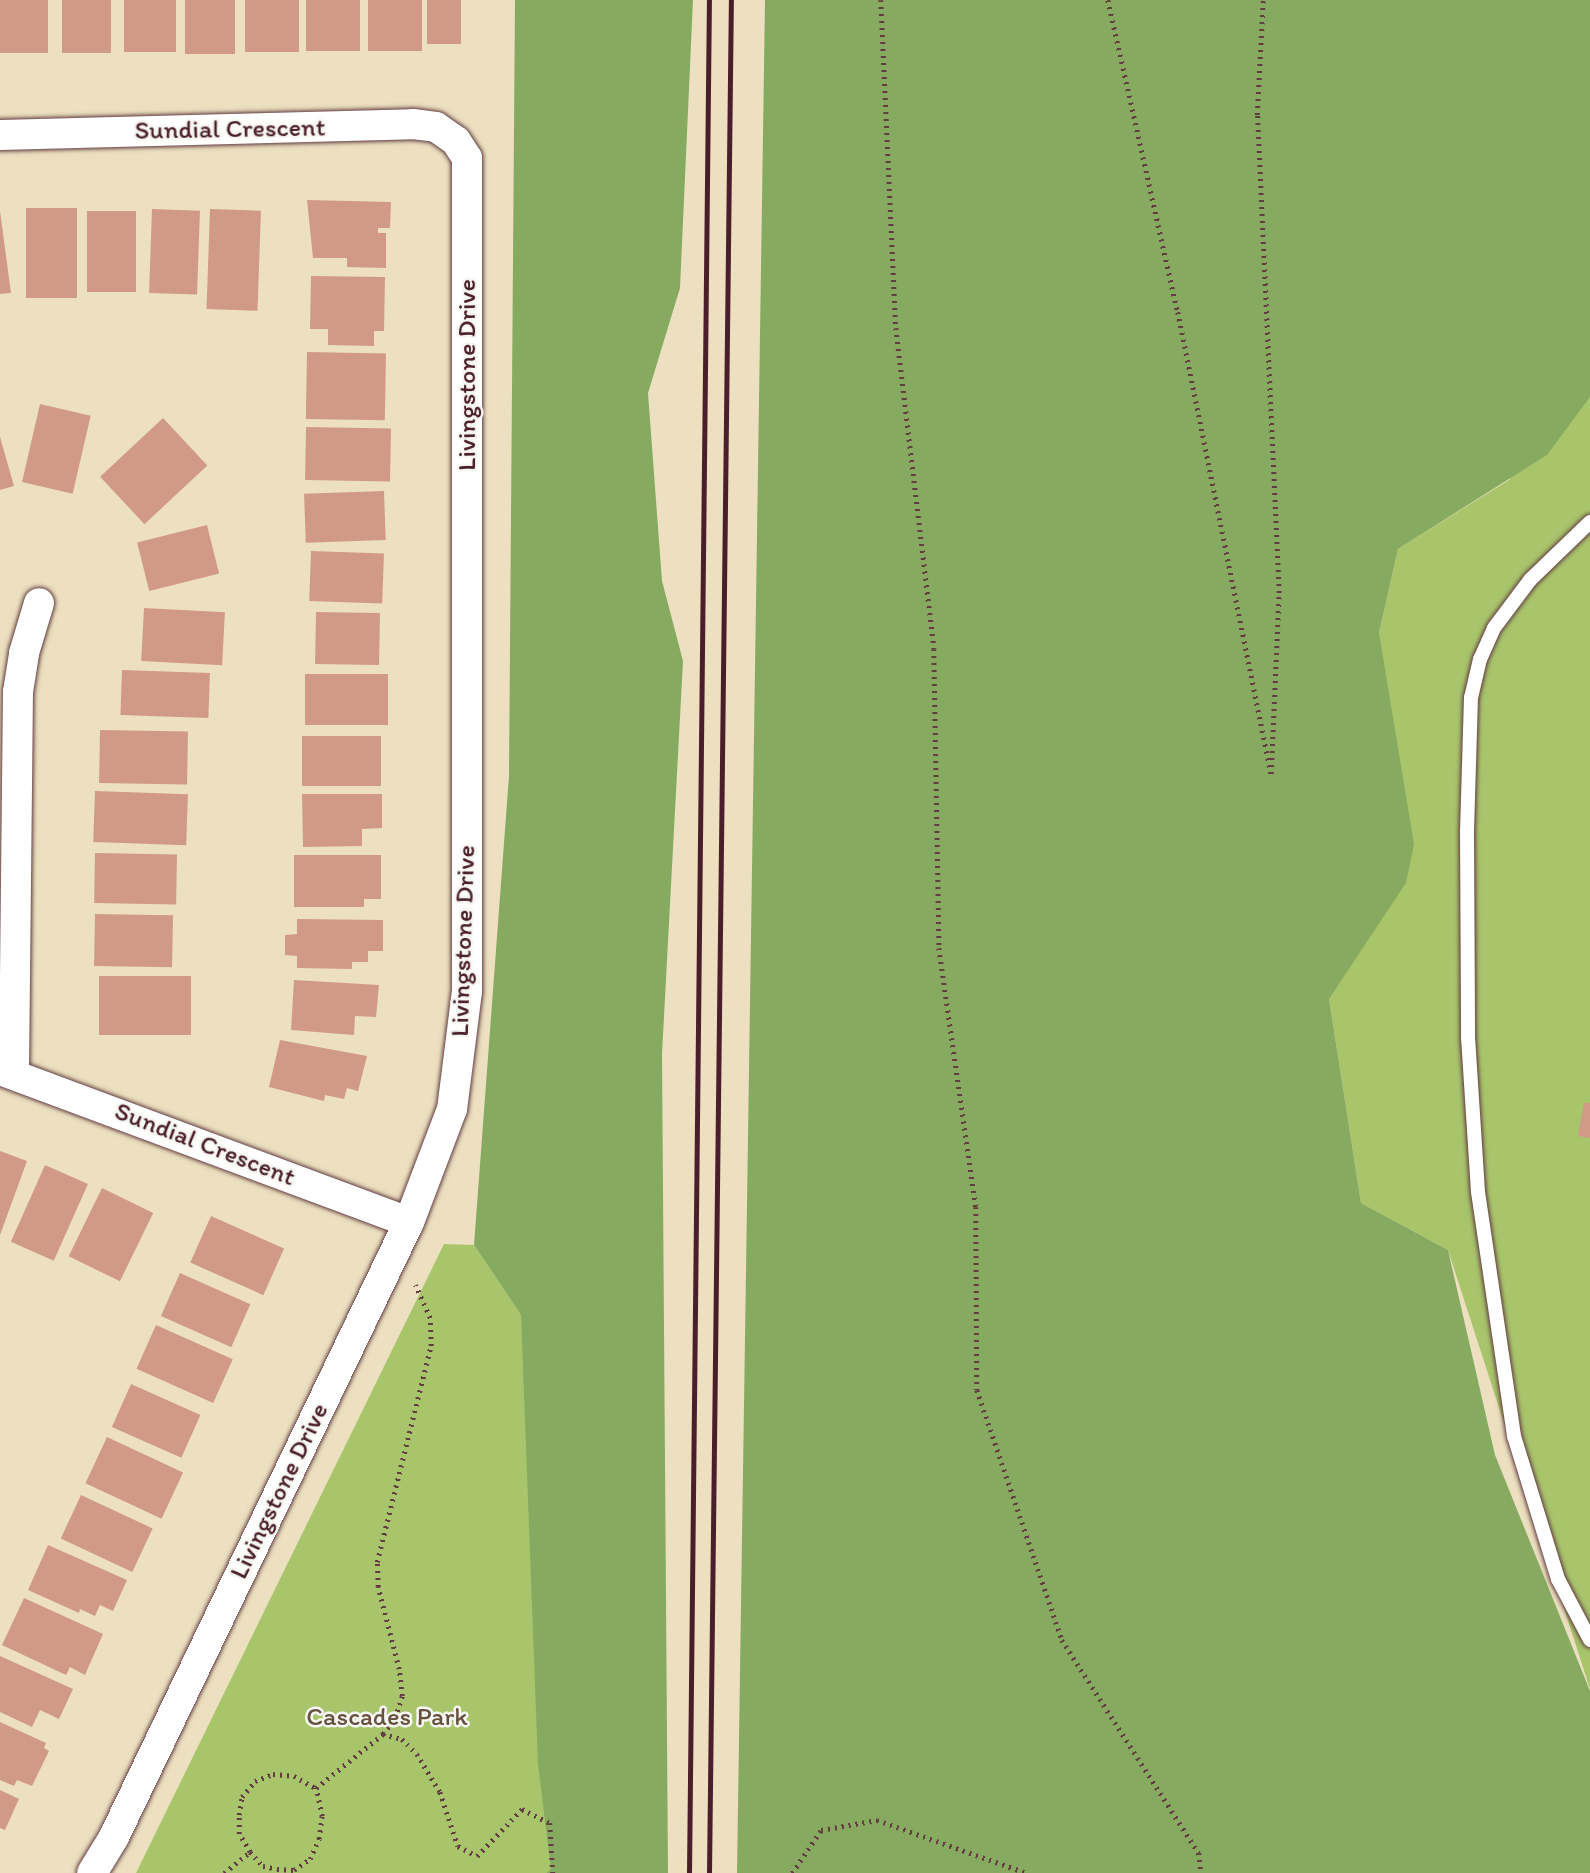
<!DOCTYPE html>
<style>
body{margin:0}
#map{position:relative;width:1590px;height:1873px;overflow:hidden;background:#ece0c0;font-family:Itim,sans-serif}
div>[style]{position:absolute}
.green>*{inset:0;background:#a9c56c}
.forest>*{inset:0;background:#86aa60}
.building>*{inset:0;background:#d19a86;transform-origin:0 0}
.path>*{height:4.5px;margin-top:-2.25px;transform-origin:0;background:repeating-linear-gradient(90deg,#623c41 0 2px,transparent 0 7px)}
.roads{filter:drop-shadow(0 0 2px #623c41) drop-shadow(0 0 2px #623c41)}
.service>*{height:14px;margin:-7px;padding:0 7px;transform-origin:7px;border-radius:7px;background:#fff}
.minor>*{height:30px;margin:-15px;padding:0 15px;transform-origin:15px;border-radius:15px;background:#fff}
.rail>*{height:5px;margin:-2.5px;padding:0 2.5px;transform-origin:2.5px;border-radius:2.5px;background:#4a1f2b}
span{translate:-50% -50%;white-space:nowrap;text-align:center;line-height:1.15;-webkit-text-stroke:5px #f6f6f2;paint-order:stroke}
.street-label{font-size:26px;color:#4a1f2b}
.park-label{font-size:26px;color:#66513e}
</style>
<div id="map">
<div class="green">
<i style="clip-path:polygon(1590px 376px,1590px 1689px,1448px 1250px,1361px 1203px,1329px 999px,1379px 633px,1398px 549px,1509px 480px)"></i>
<i style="clip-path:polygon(444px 1244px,474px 1245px,521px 1315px,551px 1869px,546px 1873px,136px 1873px)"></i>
</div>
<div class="forest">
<i style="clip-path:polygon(515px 0,693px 0,680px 288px,648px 393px,662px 581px,683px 661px,662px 1054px,668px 1873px,546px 1873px,551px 1869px,538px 1764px,521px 1315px,474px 1245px,509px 776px)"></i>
<i style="clip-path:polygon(765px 0,1590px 0,1590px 397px,1547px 455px,1398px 549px,1379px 633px,1414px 844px,1406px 883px,1329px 999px,1361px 1203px,1448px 1250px,1495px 1455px,1590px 1691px,1590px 1873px,737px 1873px)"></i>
</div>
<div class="building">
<i style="left:0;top:0;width:48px;height:53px"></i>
<i style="left:62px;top:0;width:49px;height:53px"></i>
<i style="left:124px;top:0;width:52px;height:52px"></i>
<i style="left:185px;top:0;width:50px;height:54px"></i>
<i style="left:245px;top:0;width:54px;height:52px"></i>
<i style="left:306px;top:0;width:54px;height:51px"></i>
<i style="left:368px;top:0;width:54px;height:51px"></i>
<i style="left:427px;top:0;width:34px;height:44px"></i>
<i style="clip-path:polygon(307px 200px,391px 202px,390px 228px,378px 228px,378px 233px,386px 233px,386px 268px,347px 267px,347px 258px,313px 258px)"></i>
<i style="left:26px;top:208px;width:51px;height:90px"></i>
<i style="left:152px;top:209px;width:48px;height:84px;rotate:2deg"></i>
<i style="left:210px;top:209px;width:51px;height:100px;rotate:2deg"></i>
<i style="clip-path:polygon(0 211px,11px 293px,0 294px)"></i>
<i style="left:87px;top:211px;width:49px;height:81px"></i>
<i style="clip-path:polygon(311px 276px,385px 277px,384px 331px,374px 331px,374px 346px,328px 345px,328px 329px,310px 329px)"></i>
<i style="left:307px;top:352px;width:79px;height:67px;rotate:1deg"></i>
<i style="left:40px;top:404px;width:52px;height:80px;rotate:13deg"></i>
<i style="left:163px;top:418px;width:65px;height:86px;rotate:47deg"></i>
<i style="left:306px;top:427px;width:85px;height:53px;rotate:1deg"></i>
<i style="clip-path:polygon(0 437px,14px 486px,0 490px)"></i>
<i style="left:384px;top:491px;width:49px;height:80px;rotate:88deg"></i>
<i style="left:207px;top:525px;width:50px;height:72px;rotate:76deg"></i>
<i style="left:311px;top:551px;width:73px;height:50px;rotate:2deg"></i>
<i style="left:144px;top:608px;width:81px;height:53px;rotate:3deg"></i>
<i style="left:316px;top:612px;width:64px;height:52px;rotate:1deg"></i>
<i style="left:122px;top:670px;width:88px;height:45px;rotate:2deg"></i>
<i style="left:388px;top:674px;width:51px;height:83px;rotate:90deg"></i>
<i style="left:100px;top:730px;width:88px;height:53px;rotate:1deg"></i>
<i style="left:302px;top:736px;width:79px;height:50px"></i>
<i style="left:95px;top:791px;width:93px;height:51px;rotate:2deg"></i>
<i style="clip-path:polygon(302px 794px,382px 794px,382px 828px,362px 829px,362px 846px,303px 847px)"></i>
<i style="left:95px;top:853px;width:82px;height:50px;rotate:1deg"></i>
<i style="clip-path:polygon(294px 855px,381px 855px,381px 899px,364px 899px,364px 907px,294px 907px)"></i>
<i style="left:95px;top:914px;width:78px;height:52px;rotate:1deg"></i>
<i style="clip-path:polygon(297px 919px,383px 920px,383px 951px,368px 951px,368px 962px,352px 962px,352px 969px,297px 968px,297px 956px,285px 955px,285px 935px,297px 934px)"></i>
<i style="left:99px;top:976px;width:92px;height:59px"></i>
<i style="clip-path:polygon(294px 980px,379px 985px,376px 1017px,355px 1016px,354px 1035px,291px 1030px)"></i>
<i style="clip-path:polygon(280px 1040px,367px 1056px,358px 1091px,347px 1088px,344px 1099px,325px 1095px,324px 1101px,269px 1087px)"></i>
<i style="clip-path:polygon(1584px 1103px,1590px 1103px,1590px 1138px,1578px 1136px)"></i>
<i style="clip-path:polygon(0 1151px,27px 1161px,0 1235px)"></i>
<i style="left:45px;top:1165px;width:47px;height:84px;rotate:24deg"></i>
<i style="left:102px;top:1188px;width:57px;height:76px;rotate:26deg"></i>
<i style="left:211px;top:1216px;width:80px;height:51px;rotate:24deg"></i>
<i style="left:180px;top:1273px;width:77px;height:47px;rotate:24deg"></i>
<i style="left:156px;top:1325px;width:84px;height:48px;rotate:24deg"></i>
<i style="left:131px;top:1384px;width:76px;height:47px;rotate:24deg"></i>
<i style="left:107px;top:1437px;width:84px;height:51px;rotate:25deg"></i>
<i style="left:81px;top:1495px;width:79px;height:48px;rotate:25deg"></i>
<i style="clip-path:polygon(48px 1545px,127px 1580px,113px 1611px,100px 1605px,95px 1616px,80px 1609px,79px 1613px,28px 1590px)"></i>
<i style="clip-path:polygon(24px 1598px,103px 1634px,85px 1675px,70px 1667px,66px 1675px,2px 1645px)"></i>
<i style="clip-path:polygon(0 1656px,73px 1689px,59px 1719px,40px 1710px,32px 1727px,0 1712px)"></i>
<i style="clip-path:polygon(0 1722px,46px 1743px,44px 1748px,49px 1751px,32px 1786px,17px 1780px,14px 1786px,0 1780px)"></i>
<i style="clip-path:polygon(0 1790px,19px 1799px,5px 1830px,0 1828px)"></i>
</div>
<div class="path">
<i style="left:881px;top:0;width:328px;rotate:87.4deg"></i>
<i style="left:896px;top:328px;width:323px;rotate:83.2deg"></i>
<i style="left:934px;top:649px;width:299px;rotate:89deg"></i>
<i style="left:939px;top:948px;width:262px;rotate:81.9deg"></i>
<i style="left:976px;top:1207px;width:183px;rotate:89.7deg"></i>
<i style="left:977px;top:1390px;width:264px;rotate:71.2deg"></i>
<i style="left:1062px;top:1640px;width:253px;rotate:57.3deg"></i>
<i style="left:1199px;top:1853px;width:20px;rotate:84deg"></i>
<i style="left:1108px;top:0;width:320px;rotate:77.4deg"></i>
<i style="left:1178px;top:312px;width:471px;rotate:78.6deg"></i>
<i style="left:1271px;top:774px;width:181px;rotate:-87.5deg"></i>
<i style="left:1279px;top:593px;width:479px;rotate:-92.6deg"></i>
<i style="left:1257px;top:115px;width:115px;rotate:-87deg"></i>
<i style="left:383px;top:1734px;width:20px;rotate:15deg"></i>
<i style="left:402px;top:1739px;width:21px;rotate:45deg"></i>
<i style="left:417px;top:1754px;width:44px;rotate:58.8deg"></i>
<i style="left:440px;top:1792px;width:57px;rotate:71.6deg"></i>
<i style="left:458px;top:1846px;width:21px;rotate:28deg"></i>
<i style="left:477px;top:1856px;width:65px;rotate:-46.2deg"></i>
<i style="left:522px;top:1809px;width:31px;rotate:27deg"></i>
<i style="left:550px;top:1823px;width:50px;rotate:86.6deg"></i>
<i style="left:250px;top:1852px;width:19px;rotate:47deg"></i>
<i style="left:263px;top:1866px;width:14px;rotate:12deg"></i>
<i style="left:277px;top:1869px;width:17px;rotate:3deg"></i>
<i style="left:294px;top:1870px;width:19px;rotate:-35deg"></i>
<i style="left:310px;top:1859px;width:22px;rotate:-66deg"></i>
<i style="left:319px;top:1839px;width:23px;rotate:-83deg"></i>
<i style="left:322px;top:1816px;width:29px;rotate:-102deg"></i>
<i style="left:224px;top:1873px;width:33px;rotate:-39deg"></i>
<i style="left:250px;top:1852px;width:21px;rotate:-121deg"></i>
<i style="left:239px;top:1834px;width:19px;rotate:-90deg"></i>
<i style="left:239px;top:1815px;width:18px;rotate:-81deg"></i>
<i style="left:242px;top:1797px;width:21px;rotate:-51deg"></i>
<i style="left:255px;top:1781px;width:19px;rotate:-21deg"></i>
<i style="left:273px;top:1774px;width:21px;rotate:5deg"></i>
<i style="left:294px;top:1776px;width:25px;rotate:29deg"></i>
<i style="left:316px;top:1788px;width:86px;rotate:-38.9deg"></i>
<i style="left:383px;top:1734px;width:20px;rotate:-53deg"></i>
<i style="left:395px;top:1718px;width:23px;rotate:-72deg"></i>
<i style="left:402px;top:1696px;width:27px;rotate:-96deg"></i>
<i style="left:399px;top:1669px;width:85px;rotate:-104.4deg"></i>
<i style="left:378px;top:1587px;width:25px;rotate:-92deg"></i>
<i style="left:377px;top:1562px;width:223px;rotate:-76deg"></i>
<i style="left:431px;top:1346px;width:28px;rotate:-92deg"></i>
<i style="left:430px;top:1318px;width:36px;rotate:-114deg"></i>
<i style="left:792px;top:1873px;width:52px;rotate:-56deg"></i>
<i style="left:821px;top:1830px;width:57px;rotate:-10.1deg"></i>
<i style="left:877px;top:1820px;width:159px;rotate:19.5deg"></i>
</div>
<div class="roads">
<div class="service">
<i style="left:1590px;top:522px;width:83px;rotate:136deg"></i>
<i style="left:1530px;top:580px;width:60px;rotate:126.9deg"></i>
<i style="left:1494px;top:628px;width:34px;rotate:114deg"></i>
<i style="left:1480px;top:659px;width:39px;rotate:103deg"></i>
<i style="left:1471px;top:697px;width:134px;rotate:91.7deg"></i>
<i style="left:1467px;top:831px;width:206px;rotate:89.7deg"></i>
<i style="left:1468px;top:1037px;width:155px;rotate:86.3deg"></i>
<i style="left:1478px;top:1192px;width:247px;rotate:81.6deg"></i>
<i style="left:1514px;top:1436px;width:150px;rotate:72.9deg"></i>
<i style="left:1558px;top:1579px;width:69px;rotate:62.3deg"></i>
</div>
<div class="minor">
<i style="left:0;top:135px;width:413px;rotate:-1.5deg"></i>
<i style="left:413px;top:124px;width:23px;rotate:7deg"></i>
<i style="left:436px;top:127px;width:24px;rotate:35deg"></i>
<i style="left:456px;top:141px;width:20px;rotate:57deg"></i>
<i style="left:467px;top:158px;width:833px;rotate:90deg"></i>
<i style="left:467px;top:991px;width:119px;rotate:97.2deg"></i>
<i style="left:452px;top:1109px;width:121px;rotate:110.8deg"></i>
<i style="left:409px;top:1222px;width:682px;rotate:115.63deg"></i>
<i style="left:114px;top:1837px;width:42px;rotate:121.4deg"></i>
<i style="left:0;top:1070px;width:436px;rotate:20.4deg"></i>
<i style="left:14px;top:1072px;width:380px;rotate:-89.4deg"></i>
<i style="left:18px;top:692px;width:39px;rotate:-81deg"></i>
<i style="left:24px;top:653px;width:52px;rotate:-73.3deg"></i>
</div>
</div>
<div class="rail">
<i style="left:689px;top:1873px;width:1873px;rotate:-89.39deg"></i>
<i style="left:709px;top:1873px;width:1873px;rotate:-89.33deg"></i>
</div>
<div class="street-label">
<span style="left:230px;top:129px;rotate:-1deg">Sundial Crescent</span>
<span style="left:467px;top:375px;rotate:-90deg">Livingstone Drive</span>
<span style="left:463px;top:941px;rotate:-88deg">Livingstone Drive</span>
<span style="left:205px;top:1144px;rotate:21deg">Sundial Crescent</span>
<span style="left:279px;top:1491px;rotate:-64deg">Livingstone Drive</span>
</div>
<div class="park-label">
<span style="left:387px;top:1717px">Cascades Park</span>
</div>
</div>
